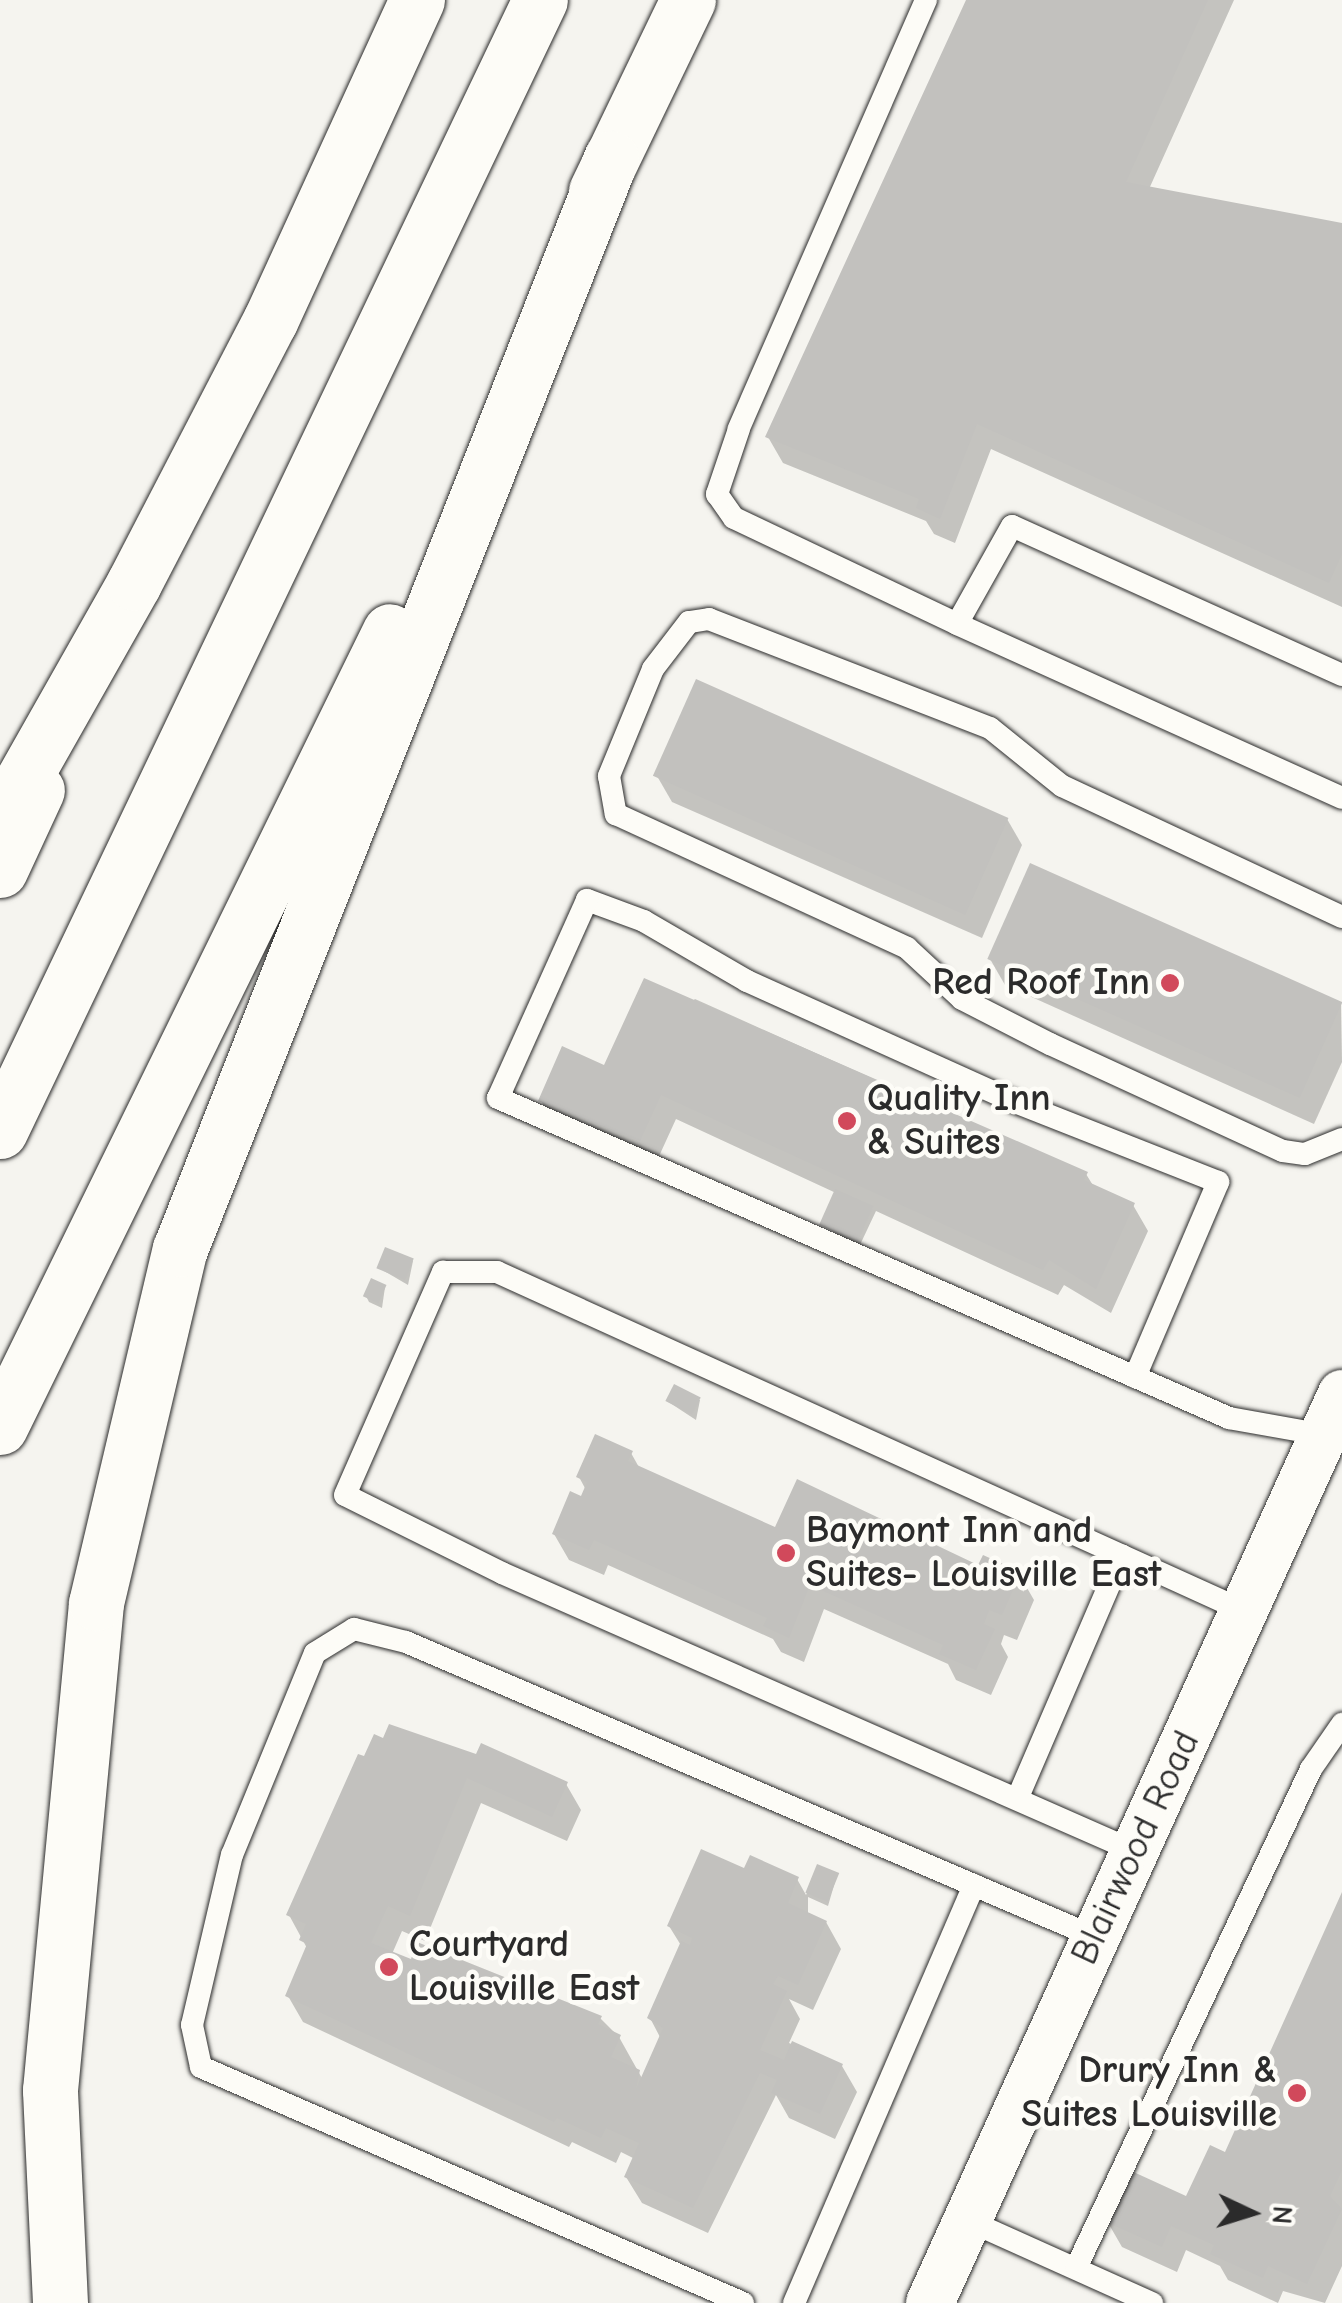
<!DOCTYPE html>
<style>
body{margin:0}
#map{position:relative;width:1342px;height:2303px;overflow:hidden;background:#f5f4ef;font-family:"Comic Neue",sans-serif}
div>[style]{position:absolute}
.shadow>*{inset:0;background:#0003}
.building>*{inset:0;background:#c2c1be;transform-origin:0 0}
.roads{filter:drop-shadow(0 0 2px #2b2b2b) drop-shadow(0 0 2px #2b2b2b)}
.lane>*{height:22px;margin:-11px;padding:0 11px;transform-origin:11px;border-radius:11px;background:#fdfcf7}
.street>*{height:48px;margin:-24px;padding:0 24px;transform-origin:24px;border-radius:24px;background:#fdfcf7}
.highway>*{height:55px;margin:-27.5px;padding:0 27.5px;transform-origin:27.5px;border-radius:27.5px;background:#fdfcf7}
.dots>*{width:28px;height:28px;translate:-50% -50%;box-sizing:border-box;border:5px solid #fdfcf7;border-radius:50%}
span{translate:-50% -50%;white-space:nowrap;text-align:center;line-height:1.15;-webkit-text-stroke:9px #fdfcf7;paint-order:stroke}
.poi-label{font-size:38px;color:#2b2b2b;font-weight:700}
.right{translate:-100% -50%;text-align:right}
.left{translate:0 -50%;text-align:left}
.street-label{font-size:38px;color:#2b2b2b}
.north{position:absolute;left:1202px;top:2163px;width:100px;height:100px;-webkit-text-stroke:8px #fdfcf7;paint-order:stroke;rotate:94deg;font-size:28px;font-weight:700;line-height:40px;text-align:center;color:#2b2b2b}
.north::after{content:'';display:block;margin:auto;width:35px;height:45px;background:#2b2b2b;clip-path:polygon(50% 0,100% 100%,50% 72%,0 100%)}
</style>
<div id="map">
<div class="shadow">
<i style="clip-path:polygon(969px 0,1234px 0,1149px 189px,1342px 226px,1342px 607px,991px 449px,955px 543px,934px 534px,926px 521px,783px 463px,768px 437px)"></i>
<i style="clip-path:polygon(657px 776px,1007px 819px,1022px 845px,982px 938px,672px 802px)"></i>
<i style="clip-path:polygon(1032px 866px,1341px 1004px,1342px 1062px,1314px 1124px,1005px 985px,990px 959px)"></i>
<i style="clip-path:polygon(695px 999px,1086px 1174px,1094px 1187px,1133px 1205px,1148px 1231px,1111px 1313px,1064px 1285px,1058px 1295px,876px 1211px,859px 1247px,822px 1225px,836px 1193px,676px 1119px,655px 1165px,556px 1127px,541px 1101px,605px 1068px)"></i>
<i style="clip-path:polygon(413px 1261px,408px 1285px,379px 1268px)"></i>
<i style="clip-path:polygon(385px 1287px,382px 1308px,369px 1302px,366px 1296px)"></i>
<i style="clip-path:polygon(700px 1400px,696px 1420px,667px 1401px)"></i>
<i style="clip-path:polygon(631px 1453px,640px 1469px,776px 1530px,1019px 1574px,1034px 1600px,1017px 1640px,1004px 1635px,1001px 1644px,1008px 1657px,991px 1695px,956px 1680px,948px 1664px,824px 1609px,804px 1662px,781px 1652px,773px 1639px,608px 1565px,604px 1575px,569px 1560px,554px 1534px,586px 1490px,579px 1477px)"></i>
<i style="clip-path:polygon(360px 1757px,566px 1784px,581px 1810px,567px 1841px,481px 1803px,425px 1941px,402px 1931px,392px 1954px,600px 2018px,619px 2037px,643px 2080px,661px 2039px,650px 2018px,682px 1947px,669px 1926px,745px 1871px,797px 1879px,806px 1895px,819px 1867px,837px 1875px,828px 1906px,808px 1897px,808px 1915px,826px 1922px,841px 1949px,813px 2010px,789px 1999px,800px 2019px,789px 2043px,842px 2066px,857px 2092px,835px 2139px,789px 2118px,776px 2095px,708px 2233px,642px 2203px,626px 2177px,635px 2159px,621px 2152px,616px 2163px,572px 2142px,569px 2147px,303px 2022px,288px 1996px,308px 1950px,289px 1915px)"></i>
<i style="clip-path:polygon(1342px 1899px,1342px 2266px,1325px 2303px,1283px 2291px,1278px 2303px,1228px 2280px,1220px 2266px,1186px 2250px,1177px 2272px,1122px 2247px,1107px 2221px,1187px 2199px,1226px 2155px)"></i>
</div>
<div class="building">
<i style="clip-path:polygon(966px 0,1208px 0,1126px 182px,1342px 223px,1342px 554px,1329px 583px,977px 424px,940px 519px,916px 508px,919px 499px,765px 437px)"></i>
<i style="left:696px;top:679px;width:342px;height:106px;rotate:24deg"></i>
<i style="left:1030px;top:863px;width:342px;height:105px;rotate:24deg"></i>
<i style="clip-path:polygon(644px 978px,1088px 1172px,1084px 1180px,1135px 1203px,1096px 1289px,1049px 1260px,1043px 1270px,661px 1095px,640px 1141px,538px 1101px,562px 1046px,604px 1065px)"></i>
<i style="left:835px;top:1189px;width:42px;height:39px;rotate:24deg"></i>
<i style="left:385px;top:1247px;width:31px;height:23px;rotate:22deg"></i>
<i style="left:371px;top:1278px;width:17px;height:20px;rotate:24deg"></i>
<i style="left:674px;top:1384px;width:30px;height:19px;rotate:27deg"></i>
<i style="clip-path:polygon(595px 1434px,633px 1451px,628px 1461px,775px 1527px,797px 1479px,978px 1565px,983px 1555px,1021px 1572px,1002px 1615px,989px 1610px,984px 1624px,995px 1629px,976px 1670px,939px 1654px,943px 1645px,810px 1585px,789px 1638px,763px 1626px,767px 1618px,594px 1540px,589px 1550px,552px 1534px,570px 1491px,581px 1496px,587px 1482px,576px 1477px)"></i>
<i style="clip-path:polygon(389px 1724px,476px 1754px,481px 1743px,568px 1782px,552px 1817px,467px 1778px,410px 1916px,388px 1906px,371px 1943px,411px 1959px,417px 1942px,602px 2016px,598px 2024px,621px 2035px,611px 2057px,640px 2070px,636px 2089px,663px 2028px,647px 2018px,681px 1941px,690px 1945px,692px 1938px,667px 1926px,701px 1849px,744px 1868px,750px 1855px,799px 1877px,788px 1903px,827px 1921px,798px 1985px,778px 1976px,773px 1984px,787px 1991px,760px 2050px,784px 2060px,792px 2041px,843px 2064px,820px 2114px,771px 2093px,777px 2080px,760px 2073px,693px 2208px,624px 2177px,639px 2143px,606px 2128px,601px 2138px,557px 2118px,554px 2122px,285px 1996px,307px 1944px,299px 1940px,306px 1924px,286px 1915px,358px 1754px,364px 1756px,374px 1734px,383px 1738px)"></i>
<i style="left:817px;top:1864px;width:24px;height:31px;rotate:22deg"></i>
<i style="clip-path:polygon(1342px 1892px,1342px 2170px,1330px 2196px,1342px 2209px,1307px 2284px,1268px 2266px,1263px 2278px,1210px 2254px,1214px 2245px,1171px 2226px,1162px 2247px,1104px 2221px,1127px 2169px,1186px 2196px,1210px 2145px,1225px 2152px)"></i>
</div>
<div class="roads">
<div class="lane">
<i style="left:926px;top:0;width:468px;rotate:113.6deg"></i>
<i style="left:739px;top:429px;width:69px;rotate:108.7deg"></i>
<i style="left:717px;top:494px;width:29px;rotate:55deg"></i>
<i style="left:734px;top:518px;width:247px;rotate:25.4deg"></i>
<i style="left:1342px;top:675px;width:362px;rotate:-155.7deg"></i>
<i style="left:1012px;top:526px;width:112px;rotate:119.3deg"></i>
<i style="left:957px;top:624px;width:422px;rotate:24.3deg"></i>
<i style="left:1342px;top:917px;width:309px;rotate:-154.9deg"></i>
<i style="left:1062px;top:786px;width:92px;rotate:-141.1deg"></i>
<i style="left:990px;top:728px;width:301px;rotate:-158.8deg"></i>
<i style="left:709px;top:619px;width:20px;rotate:171deg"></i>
<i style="left:689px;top:622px;width:59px;rotate:127.5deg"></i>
<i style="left:653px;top:669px;width:116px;rotate:112.4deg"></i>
<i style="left:609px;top:776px;width:39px;rotate:80deg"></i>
<i style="left:616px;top:814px;width:320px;rotate:24.7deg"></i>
<i style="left:907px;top:948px;width:75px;rotate:42.8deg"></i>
<i style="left:962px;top:999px;width:99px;rotate:27.1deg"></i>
<i style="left:1050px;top:1044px;width:256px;rotate:24.7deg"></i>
<i style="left:1283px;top:1151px;width:22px;rotate:8deg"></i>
<i style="left:1305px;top:1154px;width:40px;rotate:-22deg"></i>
<i style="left:1135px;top:1377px;width:212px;rotate:-66.9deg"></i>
<i style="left:1218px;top:1182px;width:218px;rotate:-158.5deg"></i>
<i style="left:1015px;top:1102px;width:294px;rotate:-155.7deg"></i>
<i style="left:747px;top:981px;width:119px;rotate:-149.8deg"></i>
<i style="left:644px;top:921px;width:61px;rotate:-159.8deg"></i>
<i style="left:587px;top:900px;width:217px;rotate:114.2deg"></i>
<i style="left:498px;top:1098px;width:798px;rotate:23.64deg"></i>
<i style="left:1229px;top:1418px;width:103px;rotate:10.1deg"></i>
<i style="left:1018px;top:1797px;width:263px;rotate:-66.7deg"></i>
<i style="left:1134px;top:1851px;width:690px;rotate:-156.26deg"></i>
<i style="left:502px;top:1573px;width:175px;rotate:-153.6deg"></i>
<i style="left:345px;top:1495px;width:244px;rotate:-66.3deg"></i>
<i style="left:443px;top:1272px;width:54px"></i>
<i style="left:497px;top:1272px;width:820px;rotate:24.41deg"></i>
<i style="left:967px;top:2220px;width:203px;rotate:24.2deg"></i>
<i style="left:1077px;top:2266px;width:549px;rotate:-64.79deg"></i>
<i style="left:1311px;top:1769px;width:55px;rotate:-55.4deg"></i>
<i style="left:743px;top:2303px;width:591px;rotate:-156.47deg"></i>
<i style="left:201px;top:2067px;width:43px;rotate:-102.1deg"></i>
<i style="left:192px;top:2025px;width:175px;rotate:-76.8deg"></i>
<i style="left:232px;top:1855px;width:218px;rotate:-67.7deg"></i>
<i style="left:315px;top:1653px;width:46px;rotate:-31.6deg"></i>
<i style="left:354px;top:1629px;width:54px;rotate:14deg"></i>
<i style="left:406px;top:1642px;width:749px;rotate:23.18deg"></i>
<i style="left:794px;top:2303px;width:455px;rotate:-66.7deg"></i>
</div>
<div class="street">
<i style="left:930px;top:2303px;width:998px;rotate:-65.62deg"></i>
</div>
<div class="highway">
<i style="left:596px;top:191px;width:212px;rotate:-64.3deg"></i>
<i style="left:0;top:820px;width:272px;rotate:-60.5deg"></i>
<i style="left:134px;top:583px;width:295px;rotate:-62.6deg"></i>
<i style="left:270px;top:321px;width:353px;rotate:-65.4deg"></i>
<i style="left:0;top:870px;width:88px;rotate:-65.2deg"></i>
<i style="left:0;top:1131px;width:1253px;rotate:-64.48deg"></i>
<i style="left:0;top:1427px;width:886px;rotate:-63.9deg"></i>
<i style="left:60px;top:2303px;width:213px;rotate:-92.7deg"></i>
<i style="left:50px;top:2090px;width:489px;rotate:-84.6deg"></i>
<i style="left:96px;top:1603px;width:364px;rotate:-76.7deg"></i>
<i style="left:180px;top:1249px;width:1173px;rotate:-68.44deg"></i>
</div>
</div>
<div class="dots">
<i style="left:1170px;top:983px;background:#d1495b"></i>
<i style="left:847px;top:1121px;background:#d1495b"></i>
<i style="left:786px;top:1553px;background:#d1495b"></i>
<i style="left:389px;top:1967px;background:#d1495b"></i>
<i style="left:1297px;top:2093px;background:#d1495b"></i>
</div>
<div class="poi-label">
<span class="right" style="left:1150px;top:983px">Red Roof Inn</span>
<span class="left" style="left:867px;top:1121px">Quality Inn<br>&amp; Suites</span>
<span class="left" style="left:806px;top:1553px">Baymont Inn and<br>Suites- Louisville East</span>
<span class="left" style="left:409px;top:1967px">Courtyard<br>Louisville East</span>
<span class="right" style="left:1277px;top:2093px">Drury Inn &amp;<br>Suites Louisville</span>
</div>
<div class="street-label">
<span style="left:1136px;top:1848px;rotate:-65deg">Blairwood Road</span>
</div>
<div class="north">N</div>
</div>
